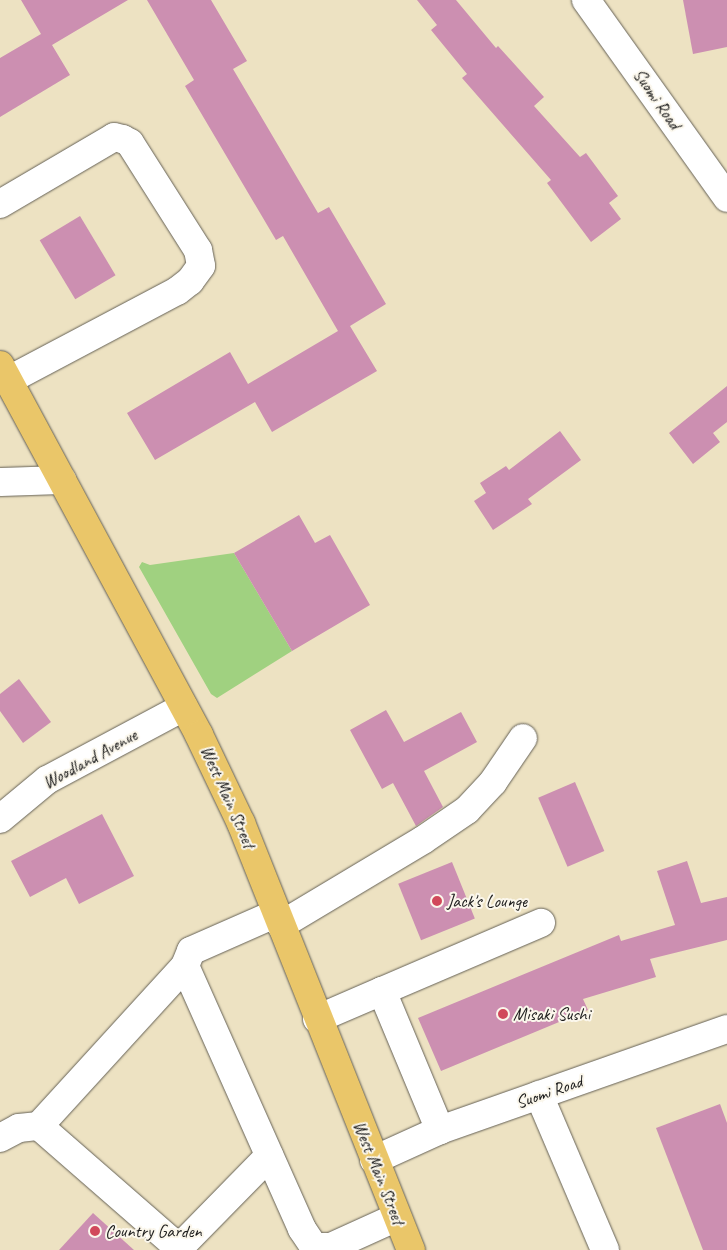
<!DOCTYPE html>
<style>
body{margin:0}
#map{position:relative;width:727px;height:1250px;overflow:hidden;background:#ede2c2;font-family:Caveat,sans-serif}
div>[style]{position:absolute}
.green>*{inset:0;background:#a0d180}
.building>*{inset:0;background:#cc8fb1;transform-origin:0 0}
.roads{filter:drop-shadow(0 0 1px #656156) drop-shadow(0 0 1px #656156)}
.minor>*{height:28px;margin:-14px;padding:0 14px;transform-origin:14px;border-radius:14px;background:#fff}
.major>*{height:28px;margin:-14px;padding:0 14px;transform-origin:14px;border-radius:14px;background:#eac669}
.dots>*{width:14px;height:14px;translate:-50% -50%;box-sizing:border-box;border:2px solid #fbf7ec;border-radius:50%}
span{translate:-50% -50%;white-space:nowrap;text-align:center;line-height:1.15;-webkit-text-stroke:4px #fbf7ec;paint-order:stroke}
.street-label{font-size:18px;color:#1c1c1c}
.poi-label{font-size:18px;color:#1c1c1c}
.left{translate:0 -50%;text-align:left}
</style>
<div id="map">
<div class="green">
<i style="clip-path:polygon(234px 553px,292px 651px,217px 698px,211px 694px,139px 567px,142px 562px,150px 565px)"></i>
</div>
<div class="building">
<i style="clip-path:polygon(21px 0,128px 0,52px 45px,70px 75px,0 117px,0 58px,41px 34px)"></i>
<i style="clip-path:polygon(147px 0,211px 0,247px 61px,233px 69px,318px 213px,329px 207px,386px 304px,350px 326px,377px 371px,272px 432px,255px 402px,155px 460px,127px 413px,230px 352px,248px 384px,338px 331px,283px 236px,276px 240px,185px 86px,194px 80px)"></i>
<i style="clip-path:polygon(417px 0,456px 0,496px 48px,498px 46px,544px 97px,534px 106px,580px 157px,586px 153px,618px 196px,609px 203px,621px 219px,591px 242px,547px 183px,551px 180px,462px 78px,467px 74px,431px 30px,437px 25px)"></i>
<i style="clip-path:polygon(683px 0,727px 0,727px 47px,693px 54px)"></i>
<i style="left:80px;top:216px;width:69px;height:47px;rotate:59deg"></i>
<i style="clip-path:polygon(727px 386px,727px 422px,713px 433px,720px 442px,693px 464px,669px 433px)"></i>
<i style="clip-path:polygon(560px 431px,581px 460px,528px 499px,532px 504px,493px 530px,474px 501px,486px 493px,480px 483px,506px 466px,509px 470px)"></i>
<i style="clip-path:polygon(299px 515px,315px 543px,330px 535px,370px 605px,292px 651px,234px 553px)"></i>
<i style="clip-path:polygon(19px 679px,51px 722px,23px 743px,0 711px,0 694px)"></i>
<i style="clip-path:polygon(386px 710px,404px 742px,461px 712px,477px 742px,424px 771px,443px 807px,416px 826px,393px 783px,382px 789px,350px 730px)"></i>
<i style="left:575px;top:782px;width:75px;height:40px;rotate:67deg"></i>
<i style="clip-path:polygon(102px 814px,134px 876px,79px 904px,66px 878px,30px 897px,11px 861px)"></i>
<i style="clip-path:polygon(687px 861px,701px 903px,727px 897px,727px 940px,650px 959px,656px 977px,583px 999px,588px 1010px,441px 1071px,418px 1018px,619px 935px,621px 941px,675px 925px,657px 871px)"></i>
<i style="left:452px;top:862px;width:61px;height:58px;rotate:68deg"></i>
<i style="clip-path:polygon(720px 1104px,727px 1123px,727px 1250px,703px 1250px,656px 1128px)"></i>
<i style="clip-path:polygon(93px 1213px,134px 1250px,59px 1250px)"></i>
</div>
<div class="roads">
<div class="minor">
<i style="left:586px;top:0;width:243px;rotate:54.5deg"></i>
<i style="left:0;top:204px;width:132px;rotate:-30.4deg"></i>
<i style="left:114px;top:137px;width:9px;rotate:13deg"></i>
<i style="left:123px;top:139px;width:8px;rotate:30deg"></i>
<i style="left:130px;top:143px;width:127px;rotate:57.6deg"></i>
<i style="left:198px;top:250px;width:16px;rotate:79deg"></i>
<i style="left:201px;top:266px;width:19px;rotate:126deg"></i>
<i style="left:190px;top:281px;width:16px;rotate:142deg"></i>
<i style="left:177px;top:291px;width:190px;rotate:152.1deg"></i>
<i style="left:0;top:482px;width:62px;rotate:-1.8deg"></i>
<i style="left:0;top:819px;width:61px;rotate:-39.7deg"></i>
<i style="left:47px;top:780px;width:155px;rotate:-28.1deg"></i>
<i style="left:277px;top:913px;width:94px;rotate:156.2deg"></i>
<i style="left:191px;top:951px;width:16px;rotate:112deg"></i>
<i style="left:185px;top:966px;width:288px;rotate:66deg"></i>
<i style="left:302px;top:1229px;width:25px;rotate:56deg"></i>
<i style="left:281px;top:925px;width:165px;rotate:-30.9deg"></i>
<i style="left:423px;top:840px;width:53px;rotate:-34.3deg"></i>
<i style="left:467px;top:810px;width:38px;rotate:-47deg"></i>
<i style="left:493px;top:782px;width:53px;rotate:-55.7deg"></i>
<i style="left:185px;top:966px;width:217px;rotate:132.4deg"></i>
<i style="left:39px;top:1126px;width:186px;rotate:41.1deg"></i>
<i style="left:179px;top:1248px;width:129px;rotate:-45.6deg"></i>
<i style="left:382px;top:991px;width:173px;rotate:-23.2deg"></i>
<i style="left:317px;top:1019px;width:71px;rotate:-23.3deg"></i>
<i style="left:382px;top:991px;width:151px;rotate:67.4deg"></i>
<i style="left:539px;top:1095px;width:168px;rotate:66.9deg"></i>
<i style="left:0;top:1138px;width:21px;rotate:-28deg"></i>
<i style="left:19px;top:1128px;width:20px;rotate:-6deg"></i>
<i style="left:374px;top:1160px;width:72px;rotate:-24.4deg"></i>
<i style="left:440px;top:1130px;width:304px;rotate:-19.4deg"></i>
<i style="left:317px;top:1247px;width:14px"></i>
<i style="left:331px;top:1247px;width:72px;rotate:-24.4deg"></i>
</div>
<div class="major">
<i style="left:0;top:365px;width:420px;rotate:61.7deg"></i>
<i style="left:199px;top:735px;width:98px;rotate:64.5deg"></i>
<i style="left:241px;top:823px;width:460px;rotate:68.3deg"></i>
</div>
</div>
<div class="dots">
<i style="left:437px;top:901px;background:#d1495b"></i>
<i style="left:503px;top:1014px;background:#d1495b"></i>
<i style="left:95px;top:1231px;background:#d1495b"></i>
</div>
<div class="street-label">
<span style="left:657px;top:99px;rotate:55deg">Suomi Road</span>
<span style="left:90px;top:759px;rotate:-29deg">Woodland Avenue</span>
<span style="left:228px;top:797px;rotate:66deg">West Main Street</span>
<span style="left:549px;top:1092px;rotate:-19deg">Suomi Road</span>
<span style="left:379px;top:1173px;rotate:68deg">West Main Street</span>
</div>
<div class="poi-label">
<span class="left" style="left:447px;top:901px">Jack's Lounge</span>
<span class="left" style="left:513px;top:1014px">Misaki Sushi</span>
<span class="left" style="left:105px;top:1231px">Country Garden</span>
</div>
</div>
